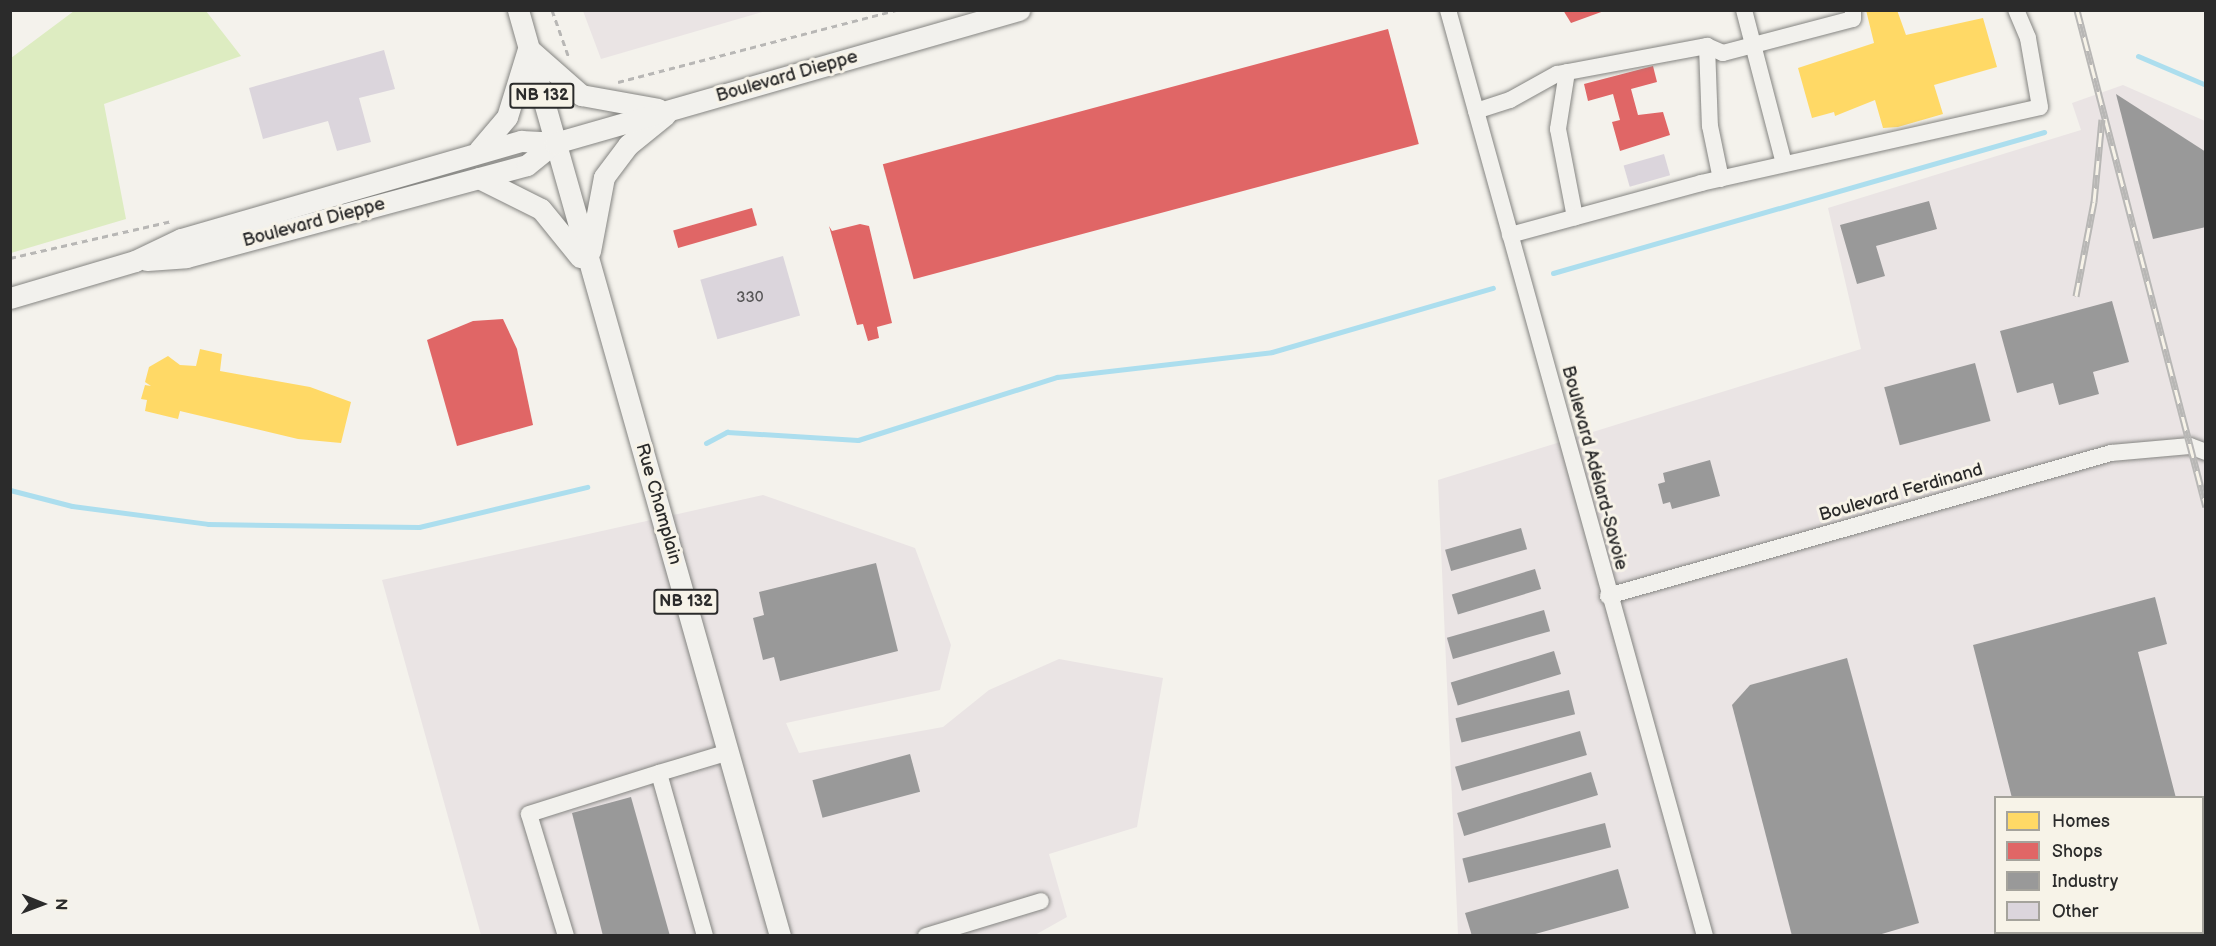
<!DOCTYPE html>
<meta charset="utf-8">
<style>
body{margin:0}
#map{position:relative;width:2216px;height:946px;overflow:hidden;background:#f4f2ec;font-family:"Balsamiq Sans",sans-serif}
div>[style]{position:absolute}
.built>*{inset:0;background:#eae4e4}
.green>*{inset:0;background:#ddecc1}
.homes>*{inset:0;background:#ffd966}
.shops>*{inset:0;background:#e06666;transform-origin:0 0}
.industry>*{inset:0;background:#999;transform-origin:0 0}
.stream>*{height:5px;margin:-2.5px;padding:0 2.5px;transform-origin:2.5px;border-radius:2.5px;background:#acdeee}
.building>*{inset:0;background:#dbd5dc;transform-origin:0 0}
.path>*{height:3px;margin-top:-1.5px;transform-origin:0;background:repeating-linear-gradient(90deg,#b8b7b5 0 6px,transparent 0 10.5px)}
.roads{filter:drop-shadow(0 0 2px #858582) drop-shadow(0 0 2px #858582)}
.minor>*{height:16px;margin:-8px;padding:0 8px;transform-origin:8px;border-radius:8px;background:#f2f1ed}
.major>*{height:21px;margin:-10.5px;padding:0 10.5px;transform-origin:10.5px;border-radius:10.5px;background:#f2f1ed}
.rail>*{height:7px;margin-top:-3.5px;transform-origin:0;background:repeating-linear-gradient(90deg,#f7f3e8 0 14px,#b8b7b5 0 28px);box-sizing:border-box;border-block:2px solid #b8b7b5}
span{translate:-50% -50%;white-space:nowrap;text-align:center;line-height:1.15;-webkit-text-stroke:6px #f7f3e8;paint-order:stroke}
.number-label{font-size:15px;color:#575657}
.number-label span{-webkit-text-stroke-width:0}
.shield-label span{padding:2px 4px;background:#f7f3e8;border:2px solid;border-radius:4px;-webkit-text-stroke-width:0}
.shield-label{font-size:16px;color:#2b2b2b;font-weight:700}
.street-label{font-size:18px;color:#2b2b2b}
.frame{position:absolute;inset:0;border:12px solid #2b2b2b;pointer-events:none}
.legend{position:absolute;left:1994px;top:796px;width:210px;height:138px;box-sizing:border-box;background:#f7f3e8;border:2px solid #a5a39c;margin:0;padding:8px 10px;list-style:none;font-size:18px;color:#2b2b2b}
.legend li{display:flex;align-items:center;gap:12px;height:30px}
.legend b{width:30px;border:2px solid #a5a39c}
.north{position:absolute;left:12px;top:874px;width:60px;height:60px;-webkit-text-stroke:4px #f7f3e8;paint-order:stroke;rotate:91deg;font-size:16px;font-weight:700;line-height:24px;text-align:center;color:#2b2b2b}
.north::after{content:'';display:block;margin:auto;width:21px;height:27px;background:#2b2b2b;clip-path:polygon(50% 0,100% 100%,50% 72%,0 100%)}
</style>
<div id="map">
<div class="built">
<i style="clip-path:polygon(583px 11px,583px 10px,766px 11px,601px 59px)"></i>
<i style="clip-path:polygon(evenodd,2123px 85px,2205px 121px,2205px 935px,1458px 935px,1438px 480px,1861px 349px,1828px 208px,2081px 130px,2072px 103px,2123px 85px,1996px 798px,2202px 798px,2202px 932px,1996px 932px,1996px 798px)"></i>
<i style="clip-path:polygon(763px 495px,915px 548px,951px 645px,940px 690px,786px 723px,799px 753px,943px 727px,989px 690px,1059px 659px,1163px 678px,1137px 827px,1049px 854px,1067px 917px,1035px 935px,481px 935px,382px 580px)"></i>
</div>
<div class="green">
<i style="clip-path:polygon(74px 11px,206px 11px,241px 56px,104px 104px,126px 219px,11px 253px,11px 58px)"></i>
</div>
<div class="homes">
<i style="clip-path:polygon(1866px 10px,1897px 10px,1906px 35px,1983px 18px,1997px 67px,1934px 85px,1943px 114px,1898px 127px,1883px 128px,1875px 100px,1835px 116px,1834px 112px,1812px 118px,1798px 68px,1874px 43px)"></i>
<i style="clip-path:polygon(200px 349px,222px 354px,220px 371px,310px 387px,351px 402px,341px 443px,298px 439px,180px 411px,178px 419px,145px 411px,147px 400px,141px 399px,145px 385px,151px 386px,145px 382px,149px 367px,168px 356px,180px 365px,196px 366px)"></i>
</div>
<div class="shops">
<i style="clip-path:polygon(1563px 10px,1604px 10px,1604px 11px,1571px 23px)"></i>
<i style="left:1388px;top:29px;width:119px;height:523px;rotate:75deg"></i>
<i style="clip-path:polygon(1653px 66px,1657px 82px,1631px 89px,1638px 115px,1663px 112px,1670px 135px,1620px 151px,1612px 122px,1620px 120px,1613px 94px,1588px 101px,1584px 84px)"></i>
<i style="left:752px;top:208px;width:18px;height:82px;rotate:74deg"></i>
<i style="clip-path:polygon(860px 224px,869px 226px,892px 323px,877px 327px,879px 338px,868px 341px,863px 324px,857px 325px,829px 226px,832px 231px)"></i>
<i style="clip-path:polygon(503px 319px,517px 349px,533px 425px,457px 446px,427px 340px,473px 321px)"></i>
</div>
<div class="industry">
<i style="clip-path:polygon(2116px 94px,2206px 152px,2206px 227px,2153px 239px)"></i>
<i style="clip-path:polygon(1929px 201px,1937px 229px,1876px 246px,1885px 276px,1857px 284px,1840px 225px)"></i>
<i style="clip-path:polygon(2112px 301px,2129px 362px,2093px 372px,2099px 394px,2059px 405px,2053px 383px,2017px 393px,2000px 331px)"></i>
<i style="left:1975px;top:363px;width:60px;height:94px;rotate:75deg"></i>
<i style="clip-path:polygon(1710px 460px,1720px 496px,1672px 509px,1670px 502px,1663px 504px,1658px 484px,1665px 482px,1663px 473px)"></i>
<i style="left:1521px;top:528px;width:22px;height:79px;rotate:74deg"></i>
<i style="clip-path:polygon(876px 563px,898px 651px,780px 681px,774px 657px,763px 660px,753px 618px,764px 615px,759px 592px)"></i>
<i style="left:1535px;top:569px;width:21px;height:87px;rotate:73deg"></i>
<i style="clip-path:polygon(2155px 597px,2167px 644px,2138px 652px,2176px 798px,2012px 798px,1973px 645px)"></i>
<i style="left:1544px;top:610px;width:22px;height:101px;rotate:74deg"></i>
<i style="left:1554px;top:651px;width:24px;height:108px;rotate:73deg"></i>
<i style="clip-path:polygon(1847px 658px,1919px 923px,1875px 936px,1792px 936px,1732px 705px,1750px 685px)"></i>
<i style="left:1569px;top:690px;width:25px;height:117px;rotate:76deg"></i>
<i style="left:1580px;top:731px;width:25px;height:130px;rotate:74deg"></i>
<i style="left:910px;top:754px;width:39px;height:101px;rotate:75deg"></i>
<i style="left:1591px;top:772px;width:24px;height:140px;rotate:73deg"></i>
<i style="clip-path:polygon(631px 797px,670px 936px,603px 936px,572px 813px)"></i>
<i style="left:1605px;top:823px;width:25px;height:147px;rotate:76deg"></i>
<i style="clip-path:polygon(1618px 869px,1629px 908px,1528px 936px,1472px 936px,1465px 913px)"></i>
</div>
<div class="stream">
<i style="left:2138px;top:56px;width:74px;rotate:23.1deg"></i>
<i style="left:1553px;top:273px;width:511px;rotate:-16.02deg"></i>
<i style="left:706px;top:443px;width:24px;rotate:-28deg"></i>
<i style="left:727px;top:432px;width:131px;rotate:3.5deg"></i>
<i style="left:858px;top:440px;width:209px;rotate:-17.6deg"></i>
<i style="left:1057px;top:377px;width:216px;rotate:-6.6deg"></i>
<i style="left:1272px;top:352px;width:230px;rotate:-16.2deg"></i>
<i style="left:10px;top:490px;width:64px;rotate:14.5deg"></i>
<i style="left:72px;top:506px;width:137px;rotate:7.5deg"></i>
<i style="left:208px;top:524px;width:211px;rotate:0.8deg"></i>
<i style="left:419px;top:527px;width:173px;rotate:-13.4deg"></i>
</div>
<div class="building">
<i style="clip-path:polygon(384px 50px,395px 89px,359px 98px,371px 142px,337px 151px,328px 121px,263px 139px,249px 88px)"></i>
<i style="left:1664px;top:154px;width:22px;height:42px;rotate:74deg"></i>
<i style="left:783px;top:256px;width:62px;height:86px;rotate:74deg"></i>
</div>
<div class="path">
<i style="left:552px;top:10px;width:51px;rotate:70.5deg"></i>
<i style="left:618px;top:82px;width:287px;rotate:-14.5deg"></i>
<i style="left:10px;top:258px;width:166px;rotate:-12.9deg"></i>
</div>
<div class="roads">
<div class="minor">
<i style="left:1448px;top:10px;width:961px;rotate:74.49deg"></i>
<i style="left:1744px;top:10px;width:159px;rotate:75.4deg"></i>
<i style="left:1707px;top:46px;width:80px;rotate:87.9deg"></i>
<i style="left:1710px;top:126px;width:54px;rotate:78.3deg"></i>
<i style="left:1567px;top:72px;width:58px;rotate:99deg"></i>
<i style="left:1558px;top:129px;width:90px;rotate:79.1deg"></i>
<i style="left:1476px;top:111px;width:36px;rotate:-18deg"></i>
<i style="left:1510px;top:100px;width:54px;rotate:-29deg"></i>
<i style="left:1557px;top:74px;width:153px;rotate:-10.6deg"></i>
<i style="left:1707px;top:46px;width:17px;rotate:24deg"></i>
<i style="left:1723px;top:53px;width:134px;rotate:-14.7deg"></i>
<i style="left:1853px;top:19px;width:9px;rotate:-90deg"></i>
<i style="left:1510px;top:235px;width:198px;rotate:-15.2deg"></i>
<i style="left:1701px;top:183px;width:347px;rotate:-12.6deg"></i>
<i style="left:2040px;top:107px;width:70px;rotate:-99.9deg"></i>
<i style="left:2028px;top:38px;width:30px;rotate:-113deg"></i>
<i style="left:1608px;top:596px;width:523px;rotate:-15.87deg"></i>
<i style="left:2111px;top:453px;width:79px;rotate:-5.1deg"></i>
<i style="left:2190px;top:446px;width:17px;rotate:21deg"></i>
<i style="left:566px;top:936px;width:127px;rotate:-106.9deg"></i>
<i style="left:529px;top:814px;width:136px;rotate:-17.5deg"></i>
<i style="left:705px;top:936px;width:169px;rotate:-105.8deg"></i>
<i style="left:659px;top:773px;width:73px;rotate:-16.7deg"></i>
<i style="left:926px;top:936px;width:120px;rotate:-16.9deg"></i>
</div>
<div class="major">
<i style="left:518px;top:10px;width:962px;rotate:74.2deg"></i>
<i style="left:531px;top:51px;width:67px;rotate:41.3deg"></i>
<i style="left:581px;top:95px;width:78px;rotate:10.3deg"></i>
<i style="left:479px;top:150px;width:43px;rotate:-49.7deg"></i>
<i style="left:507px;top:117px;width:71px;rotate:-72.8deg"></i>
<i style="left:479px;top:178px;width:69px;rotate:26.6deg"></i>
<i style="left:541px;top:209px;width:62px;rotate:50.9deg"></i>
<i style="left:590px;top:251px;width:75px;rotate:-79.3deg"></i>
<i style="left:604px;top:177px;width:40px;rotate:-53deg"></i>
<i style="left:628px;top:145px;width:48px;rotate:-39deg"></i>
<i style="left:147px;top:260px;width:39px;rotate:-4deg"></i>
<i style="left:186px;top:257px;width:353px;rotate:-15.1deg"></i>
<i style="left:527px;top:165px;width:35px;rotate:-39deg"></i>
<i style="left:10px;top:298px;width:130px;rotate:-16.5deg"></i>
<i style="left:135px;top:261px;width:51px;rotate:-25.6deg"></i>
<i style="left:181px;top:239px;width:354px;rotate:-16.1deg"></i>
<i style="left:521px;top:141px;width:34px;rotate:3deg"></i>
<i style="left:555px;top:143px;width:483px;rotate:-16deg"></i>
</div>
</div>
<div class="rail">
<i style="left:2077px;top:10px;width:513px;rotate:75.45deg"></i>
<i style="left:2076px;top:296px;width:96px;rotate:-79.2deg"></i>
<i style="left:2094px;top:202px;width:83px;rotate:-84.5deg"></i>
</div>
<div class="number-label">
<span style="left:750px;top:298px">330</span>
</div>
<div class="shield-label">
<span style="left:542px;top:96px">NB 132</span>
<span style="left:686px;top:602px">NB 132</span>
</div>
<div class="street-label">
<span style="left:787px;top:77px;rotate:-16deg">Boulevard Dieppe</span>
<span style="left:314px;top:223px;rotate:-15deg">Boulevard Dieppe</span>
<span style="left:1594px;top:468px;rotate:75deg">Boulevard Adélard-Savoie</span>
<span style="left:1901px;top:493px;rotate:-16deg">Boulevard Ferdinand</span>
<span style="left:658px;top:504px;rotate:74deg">Rue Champlain</span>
</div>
<div class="frame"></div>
<ul class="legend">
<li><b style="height:16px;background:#ffd966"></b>Homes</li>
<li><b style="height:16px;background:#e06666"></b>Shops</li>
<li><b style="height:16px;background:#999"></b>Industry</li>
<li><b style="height:16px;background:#dbd5dc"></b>Other</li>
</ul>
<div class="north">N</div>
</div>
